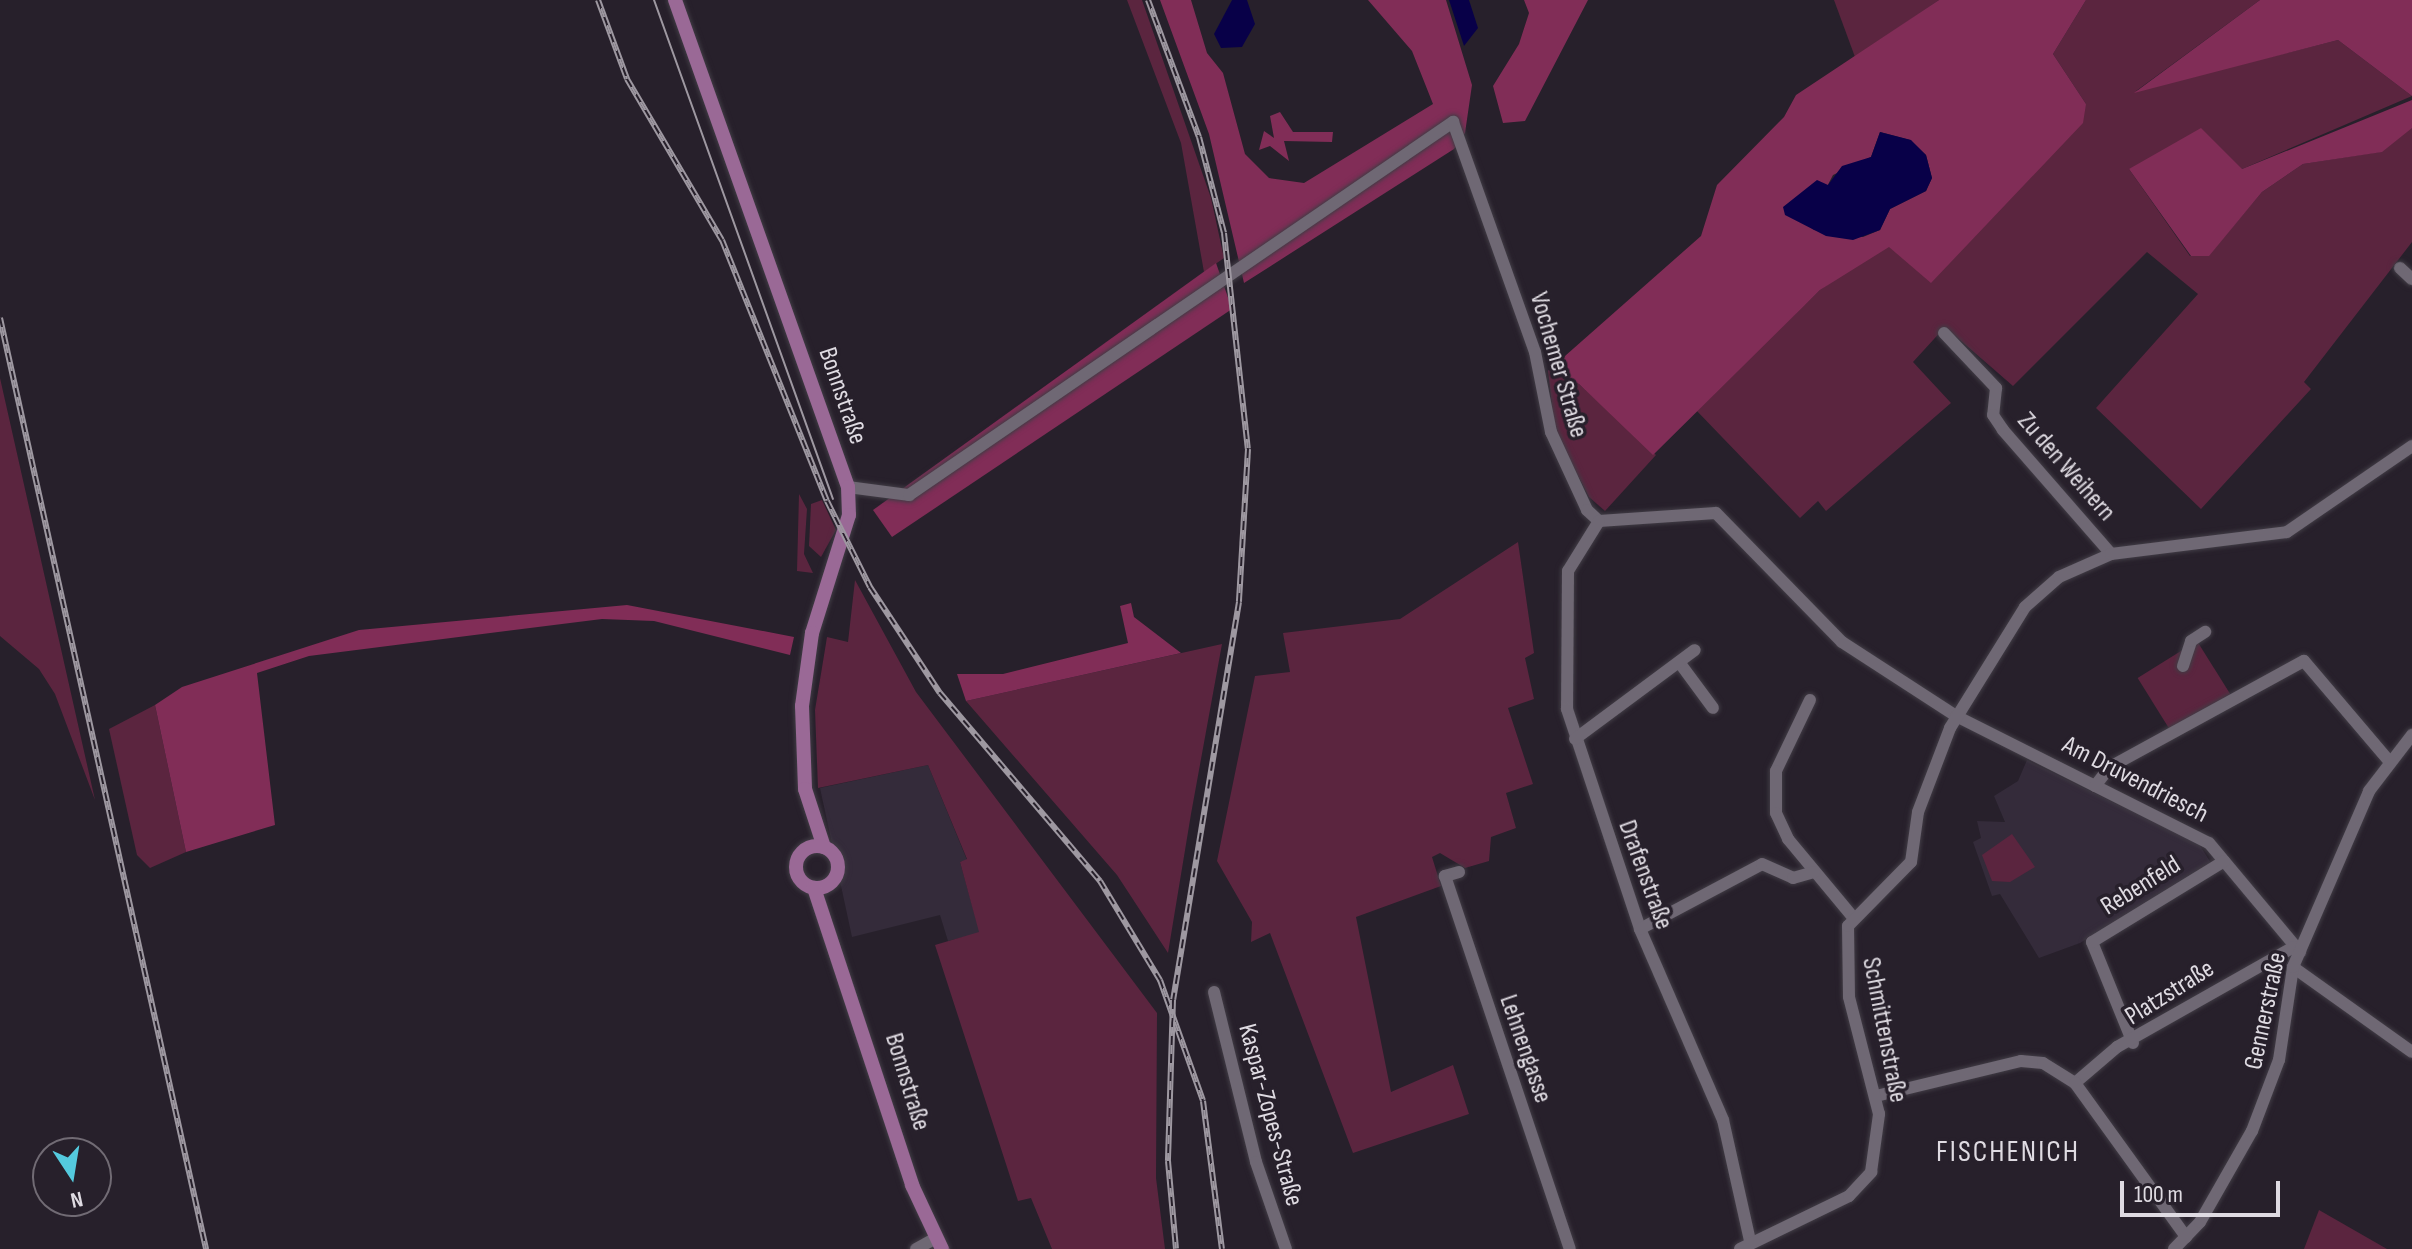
<!DOCTYPE html>
<meta charset="utf-8">
<style>
body{margin:0}
#map{position:relative;width:2412px;height:1249px;overflow:hidden;background:#27202b;font-family:"Sofia Sans Condensed",sans-serif}
div>[style]{position:absolute}
.built>*{inset:0;background:#342b3a}
.green>*{inset:0;background:#5b253f;transform-origin:0 0}
.forest>*{inset:0;background:#812d57}
.water>*{inset:0;background:#080048}
.roads{filter:drop-shadow(0 0 2px #413c45) drop-shadow(0 0 2px #413c45)}
.minor>*{height:12px;margin:-6px;padding:0 6px;transform-origin:6px;border-radius:6px;background:#6f6874}
.major>*{height:14px;margin:-7px;padding:0 7px;transform-origin:7px;border-radius:7px;background:#9a6996}
.major>.ring{margin:-7px;padding:0;box-sizing:content-box;background:none;border:14px solid #9a6996;border-radius:50%}
.tram>*{height:2px;margin:-1px;padding:0 1px;transform-origin:1px;border-radius:1px;background:#9e98a1}
.rail>*{height:6px;margin-top:-3px;transform-origin:0;background:repeating-linear-gradient(90deg,#27202b 0 9px,#9e98a1 0 18px);box-sizing:border-box;border-block:2px solid #9e98a1}
span{translate:-50% -50%;white-space:nowrap;text-align:center;line-height:1.15;-webkit-text-stroke:7px #27202b;paint-order:stroke}
.street-label{font-size:26px;color:#dfdbe2}
.quarter-label{font-size:30px;color:#dfdbe2;letter-spacing:2px}
.north{position:absolute;left:32px;top:1137px;width:80px;height:80px;box-sizing:border-box;background:#27202b;border:2px solid #716b74;border-radius:50%;rotate:168deg;font-size:22px;font-weight:700;line-height:32px;text-align:center;color:#dfdbe2}
.north::after{content:'';display:block;margin:auto;width:28px;height:36px;background:#54cade;clip-path:polygon(50% 0,100% 100%,50% 72%,0 100%)}
.scale{position:absolute;left:2120px;top:1181px;width:160px;height:36px;box-sizing:border-box;border:4px solid #dfdbe2;border-top:0;padding-left:10px;font-size:24px;line-height:28px;white-space:nowrap;color:#dfdbe2;-webkit-text-stroke:6px #27202b;paint-order:stroke}
</style>
<div id="map">
<div class="built">
<i style="clip-path:polygon(2027px 760px,2199px 844px,2211px 863px,2080px 943px,2039px 958px,2000px 894px,1992px 896px,1973px 842px,1981px 838px,1977px 821px,2005px 822px,1994px 796px,2018px 781px)"></i>
<i style="clip-path:polygon(928px 765px,967px 860px,960px 862px,980px 933px,948px 941px,940px 915px,852px 937px,820px 788px)"></i>
</div>
<div class="green">
<i style="clip-path:polygon(1127px 0,1142px 0,1211px 198px,1224px 258px,1204px 272px,1181px 143px)"></i>
<i style="clip-path:polygon(1834px 0,1939px 0,1855px 57px)"></i>
<i style="clip-path:polygon(2086px 0,2260px 0,2136px 91px,2338px 40px,2412px 96px,2242px 169px,2129px 169px,2190px 256px,2208px 256px,2262px 192px,2303px 164px,2379px 152px,2412px 126px,2412px 242px,2304px 382px,2311px 389px,2201px 509px,2096px 408px,2198px 294px,2147px 252px,2013px 386px,1945px 327px,1913px 362px,1951px 403px,1826px 511px,1818px 501px,1800px 518px,1695px 409px,1820px 290px,2086px 104px,2053px 54px)"></i>
<i style="clip-path:polygon(1548px 371px,1579px 384px,1656px 455px,1605px 511px,1589px 497px,1555px 431px)"></i>
<i style="clip-path:polygon(0 378px,95px 800px,55px 694px,39px 669px,0 636px)"></i>
<i style="clip-path:polygon(799px 494px,807px 509px,804px 554px,813px 573px,797px 571px)"></i>
<i style="clip-path:polygon(822px 500px,836px 530px,821px 557px,809px 546px,811px 504px)"></i>
<i style="clip-path:polygon(1518px 542px,1534px 653px,1525px 658px,1534px 699px,1508px 708px,1533px 784px,1506px 793px,1516px 828px,1491px 837px,1489px 861px,1465px 868px,1440px 853px,1432px 857px,1441px 886px,1356px 917px,1391px 1092px,1453px 1065px,1469px 1114px,1353px 1153px,1270px 933px,1251px 942px,1252px 922px,1217px 861px,1255px 676px,1290px 672px,1283px 633px,1400px 619px)"></i>
<i style="clip-path:polygon(855px 580px,916px 692px,1157px 1013px,1156px 1178px,1165px 1249px,1052px 1249px,1031px 1198px,1018px 1201px,935px 945px,979px 932px,960px 862px,967px 859px,928px 765px,818px 788px,815px 710px,827px 637px,848px 642px)"></i>
<i style="left:2197px;top:641px;width:65px;height:70px;rotate:58deg"></i>
<i style="clip-path:polygon(1222px 644px,1191px 814px,1168px 953px,1117px 875px,966px 701px)"></i>
<i style="clip-path:polygon(155px 705px,186px 852px,150px 868px,137px 855px,109px 729px)"></i>
<i style="clip-path:polygon(2012px 834px,2035px 867px,2010px 882px,1992px 881px,1982px 855px)"></i>
<i style="clip-path:polygon(2319px 1210px,2387px 1249px,2304px 1249px)"></i>
</div>
<div class="forest">
<i style="clip-path:polygon(1160px 0,1191px 0,1207px 53px,1223px 73px,1245px 154px,1269px 178px,1304px 183px,1433px 104px,1412px 51px,1368px 0,1446px 0,1472px 85px,1465px 133px,1454px 149px,1244px 283px,1209px 134px)"></i>
<i style="clip-path:polygon(1524px 0,1588px 0,1525px 121px,1503px 123px,1493px 86px,1519px 44px,1529px 13px)"></i>
<i style="clip-path:polygon(evenodd,1939px 0,2086px 0,2053px 54px,2086px 104px,2083px 123px,1931px 283px,1889px 247px,1820px 290px,1653px 455px,1579px 384px,1548px 371px,1701px 236px,1717px 185px,1784px 117px,1796px 95px,1939px 0,1880px 132px,1910px 140px,1926px 155px,1932px 178px,1926px 191px,1890px 209px,1880px 230px,1863px 237px,1814px 230px,1807px 225px,1833px 175px,1871px 157px,1880px 132px)"></i>
<i style="clip-path:polygon(2260px 0,2412px 0,2412px 96px,2338px 40px,2134px 93px)"></i>
<i style="clip-path:polygon(2412px 100px,2412px 128px,2382px 152px,2303px 164px,2262px 192px,2209px 256px,2191px 256px,2129px 169px,2201px 128px,2242px 169px)"></i>
<i style="clip-path:polygon(1280px 112px,1293px 132px,1333px 132px,1332px 142px,1284px 141px,1289px 161px,1270px 146px,1259px 150px,1264px 131px,1274px 138px,1270px 116px)"></i>
<i style="clip-path:polygon(1216px 263px,1232px 309px,892px 537px,873px 510px)"></i>
<i style="clip-path:polygon(1131px 603px,1134px 617px,1181px 653px,966px 701px,957px 674px,1003px 674px,1128px 643px,1120px 606px)"></i>
<i style="clip-path:polygon(627px 605px,794px 637px,790px 655px,654px 621px,602px 619px,309px 656px,257px 673px,275px 825px,186px 852px,155px 705px,182px 687px,359px 630px)"></i>
</div>
<div class="water">
<i style="clip-path:polygon(1232px 0,1247px 0,1255px 24px,1242px 47px,1221px 48px,1214px 34px)"></i>
<i style="clip-path:polygon(1449px 0,1469px 0,1478px 28px,1464px 46px)"></i>
<i style="clip-path:polygon(1880px 132px,1911px 140px,1926px 155px,1932px 178px,1926px 191px,1890px 209px,1880px 230px,1853px 240px,1826px 236px,1785px 215px,1783px 207px,1817px 180px,1828px 185px,1842px 166px,1871px 157px)"></i>
</div>
<div class="roads">
<div class="minor">
<i style="left:2400px;top:268px;width:16px;rotate:43deg"></i>
<i style="left:1944px;top:333px;width:76px;rotate:46.6deg"></i>
<i style="left:1996px;top:388px;width:27px;rotate:96deg"></i>
<i style="left:1993px;top:415px;width:18px;rotate:56deg"></i>
<i style="left:2003px;top:430px;width:164px;rotate:48.9deg"></i>
<i style="left:848px;top:487px;width:62px;rotate:7.5deg"></i>
<i style="left:909px;top:495px;width:660px;rotate:-34.44deg"></i>
<i style="left:1453px;top:122px;width:244px;rotate:70.4deg"></i>
<i style="left:1535px;top:352px;width:82px;rotate:78.7deg"></i>
<i style="left:1551px;top:432px;width:86px;rotate:65.2deg"></i>
<i style="left:1587px;top:510px;width:16px;rotate:43deg"></i>
<i style="left:1599px;top:521px;width:117px;rotate:-3.9deg"></i>
<i style="left:1716px;top:513px;width:180px;rotate:45.7deg"></i>
<i style="left:1842px;top:642px;width:136px;rotate:33deg"></i>
<i style="left:1956px;top:716px;width:283px;rotate:26.7deg"></i>
<i style="left:2209px;top:843px;width:142px;rotate:50.1deg"></i>
<i style="left:1599px;top:521px;width:59px;rotate:121.8deg"></i>
<i style="left:1568px;top:571px;width:138px;rotate:90.4deg"></i>
<i style="left:1567px;top:709px;width:232px;rotate:71.6deg"></i>
<i style="left:1640px;top:929px;width:208px;rotate:66.5deg"></i>
<i style="left:1723px;top:1120px;width:124px;rotate:77.4deg"></i>
<i style="left:1679px;top:662px;width:57px;rotate:53.5deg"></i>
<i style="left:2183px;top:666px;width:26px;rotate:-72deg"></i>
<i style="left:2191px;top:641px;width:17px;rotate:-33deg"></i>
<i style="left:1810px;top:700px;width:79px;rotate:115.6deg"></i>
<i style="left:1776px;top:771px;width:42px;rotate:90deg"></i>
<i style="left:1776px;top:813px;width:29px;rotate:65deg"></i>
<i style="left:1788px;top:839px;width:100px;rotate:50.3deg"></i>
<i style="left:1575px;top:739px;width:149px;rotate:-36.6deg"></i>
<i style="left:2095px;top:786px;width:24px;rotate:-52deg"></i>
<i style="left:2110px;top:767px;width:221px;rotate:-28.7deg"></i>
<i style="left:2304px;top:661px;width:133px;rotate:49.6deg"></i>
<i style="left:1459px;top:872px;width:15px;rotate:164deg"></i>
<i style="left:1445px;top:876px;width:393px;rotate:71.5deg"></i>
<i style="left:1640px;top:929px;width:138px;rotate:-28deg"></i>
<i style="left:1762px;top:864px;width:34px;rotate:24deg"></i>
<i style="left:1793px;top:878px;width:22px;rotate:-16deg"></i>
<i style="left:2293px;top:967px;width:146px;rotate:35.5deg"></i>
<i style="left:1214px;top:992px;width:175px;rotate:76.1deg"></i>
<i style="left:1256px;top:1162px;width:92px;rotate:71deg"></i>
<i style="left:2133px;top:1043px;width:109px;rotate:-112.1deg"></i>
<i style="left:2092px;top:942px;width:155px;rotate:-31.5deg"></i>
<i style="left:2075px;top:1083px;width:55px;rotate:-40.6deg"></i>
<i style="left:2117px;top:1047px;width:203px;rotate:-29.5deg"></i>
<i style="left:1876px;top:1096px;width:149px;rotate:-13.6deg"></i>
<i style="left:2021px;top:1061px;width:22px;rotate:5deg"></i>
<i style="left:2043px;top:1063px;width:38px;rotate:32deg"></i>
<i style="left:2075px;top:1083px;width:190px;rotate:54.2deg"></i>
<i style="left:916px;top:1249px;width:23px;rotate:-29deg"></i>
<i style="left:1740px;top:1249px;width:121px;rotate:-25.9deg"></i>
<i style="left:1849px;top:1196px;width:33px;rotate:-47deg"></i>
<i style="left:1871px;top:1172px;width:59px;rotate:-82.1deg"></i>
<i style="left:1879px;top:1114px;width:121px;rotate:-104.4deg"></i>
<i style="left:1849px;top:997px;width:71px;rotate:-90.8deg"></i>
<i style="left:1848px;top:926px;width:90px;rotate:-45.5deg"></i>
<i style="left:1911px;top:862px;width:50px;rotate:-82deg"></i>
<i style="left:1918px;top:812px;width:90px;rotate:-69.1deg"></i>
<i style="left:1950px;top:728px;width:142px;rotate:-58.2deg"></i>
<i style="left:2025px;top:607px;width:45px;rotate:-41.4deg"></i>
<i style="left:2059px;top:577px;width:57px;rotate:-23.9deg"></i>
<i style="left:2111px;top:554px;width:177px;rotate:-7.1deg"></i>
<i style="left:2287px;top:532px;width:152px;rotate:-34.5deg"></i>
<i style="left:2174px;top:1249px;width:37px;rotate:-46deg"></i>
<i style="left:2200px;top:1222px;width:105px;rotate:-60.3deg"></i>
<i style="left:2252px;top:1131px;width:76px;rotate:-69.2deg"></i>
<i style="left:2279px;top:1060px;width:94px;rotate:-81.4deg"></i>
<i style="left:2293px;top:967px;width:192px;rotate:-66.6deg"></i>
<i style="left:2369px;top:791px;width:71px;rotate:-52.5deg"></i>
</div>
<div class="major">
<i style="left:675px;top:0;width:517px;rotate:70.44deg"></i>
<i style="left:848px;top:487px;width:28px;rotate:88deg"></i>
<i style="left:849px;top:515px;width:124px;rotate:107.4deg"></i>
<i style="left:812px;top:633px;width:74px;rotate:97.8deg"></i>
<i style="left:802px;top:706px;width:83px;rotate:87.9deg"></i>
<i style="left:805px;top:789px;width:61px;rotate:71.9deg"></i>
<i class="ring" style="left:796px;top:846px;width:28px;height:28px"></i>
<i style="left:814px;top:888px;width:313px;rotate:71.7deg"></i>
<i style="left:912px;top:1185px;width:71px;rotate:64.9deg"></i>
</div>
</div>
<div class="tram">
<i style="left:654px;top:0;width:530px;rotate:70.27deg"></i>
</div>
<div class="rail">
<i style="left:598px;top:0;width:84px;rotate:69.8deg"></i>
<i style="left:627px;top:79px;width:187px;rotate:59.5deg"></i>
<i style="left:722px;top:240px;width:281px;rotate:68.1deg"></i>
<i style="left:827px;top:501px;width:96px;rotate:63.4deg"></i>
<i style="left:870px;top:587px;width:127px;rotate:56.6deg"></i>
<i style="left:940px;top:693px;width:247px;rotate:49.6deg"></i>
<i style="left:1100px;top:881px;width:116px;rotate:58.8deg"></i>
<i style="left:1160px;top:980px;width:128px;rotate:70.4deg"></i>
<i style="left:1203px;top:1101px;width:149px;rotate:82.7deg"></i>
<i style="left:1148px;top:0;width:146px;rotate:69.6deg"></i>
<i style="left:1199px;top:137px;width:99px;rotate:75.4deg"></i>
<i style="left:1224px;top:233px;width:217px;rotate:83.7deg"></i>
<i style="left:1248px;top:449px;width:153px;rotate:93.4deg"></i>
<i style="left:1239px;top:602px;width:403px;rotate:99.4deg"></i>
<i style="left:1173px;top:1000px;width:161px;rotate:91.8deg"></i>
<i style="left:1168px;top:1161px;width:88px;rotate:84.8deg"></i>
<i style="left:0;top:318px;width:954px;rotate:77.52deg"></i>
</div>
<div class="street-label">
<span style="left:1558px;top:365px;rotate:74deg">Vochemer Straße</span>
<span style="left:842px;top:396px;rotate:71deg">Bonnstraße</span>
<span style="left:2066px;top:467px;rotate:49deg">Zu den Weihern</span>
<span style="left:2135px;top:780px;rotate:27deg">Am Druvendriesch</span>
<span style="left:1645px;top:875px;rotate:70deg">Drafenstraße</span>
<span style="left:2141px;top:886px;rotate:-32deg">Rebenfeld</span>
<span style="left:2170px;top:993px;rotate:-32deg">Platzstraße</span>
<span style="left:2266px;top:1011px;rotate:-78deg">Gennerstraße</span>
<span style="left:1884px;top:1030px;rotate:79deg">Schmittenstraße</span>
<span style="left:1525px;top:1049px;rotate:71deg">Lehnengasse</span>
<span style="left:907px;top:1082px;rotate:73deg">Bonnstraße</span>
<span style="left:1270px;top:1115px;rotate:75deg">Kaspar-Zopes-Straße</span>
</div>
<div class="quarter-label">
<span style="left:2008px;top:1152px">FISCHENICH</span>
</div>
<div class="north">N</div>
<div class="scale">100 m</div>
</div>
